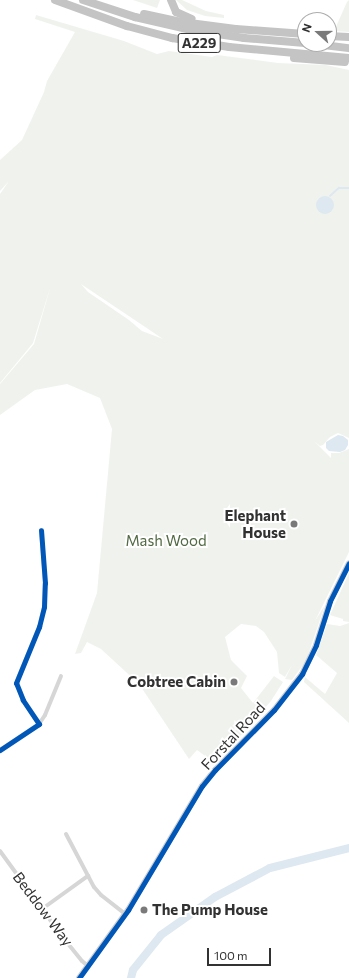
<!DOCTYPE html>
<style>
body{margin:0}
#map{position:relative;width:349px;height:978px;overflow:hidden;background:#fff;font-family:Commissioner,sans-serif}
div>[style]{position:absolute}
.green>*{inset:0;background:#f0f3ed}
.water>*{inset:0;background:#dee8f0}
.round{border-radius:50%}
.stream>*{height:1.5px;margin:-0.75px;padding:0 0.75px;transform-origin:0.75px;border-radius:0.75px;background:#dee8f0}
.river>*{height:8px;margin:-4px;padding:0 4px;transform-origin:4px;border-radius:4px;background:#dee8f0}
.street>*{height:4px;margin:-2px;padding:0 2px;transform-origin:2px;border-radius:2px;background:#d6d6d6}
.secondary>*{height:6px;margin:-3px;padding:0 3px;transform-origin:3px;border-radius:3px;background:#cfcfcf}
.highway>*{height:8px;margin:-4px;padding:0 4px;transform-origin:4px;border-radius:4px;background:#c4c4c4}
.cycleway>*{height:5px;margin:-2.5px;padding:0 2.5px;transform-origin:2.5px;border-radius:2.5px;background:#0057b8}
.dots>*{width:11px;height:11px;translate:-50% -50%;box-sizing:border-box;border:2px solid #fff;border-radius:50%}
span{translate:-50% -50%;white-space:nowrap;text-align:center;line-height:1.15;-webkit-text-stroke:4px #fff;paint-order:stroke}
.shield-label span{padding:1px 3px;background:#fff;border:1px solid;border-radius:3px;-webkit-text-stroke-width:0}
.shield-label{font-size:14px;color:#323232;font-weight:700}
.poi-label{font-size:15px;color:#323232;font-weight:700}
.right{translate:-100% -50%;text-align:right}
.left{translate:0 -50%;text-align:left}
.park-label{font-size:15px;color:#526943}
.street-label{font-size:15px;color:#323232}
.north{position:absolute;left:297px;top:12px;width:40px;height:40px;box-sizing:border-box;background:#fff;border:1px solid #adadad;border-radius:50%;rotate:291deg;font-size:11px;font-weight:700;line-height:16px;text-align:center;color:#323232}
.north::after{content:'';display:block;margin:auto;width:14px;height:18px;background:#7a7a7a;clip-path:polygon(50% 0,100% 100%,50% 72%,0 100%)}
.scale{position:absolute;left:207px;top:948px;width:64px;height:18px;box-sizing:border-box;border:2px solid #323232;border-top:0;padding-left:5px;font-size:12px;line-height:14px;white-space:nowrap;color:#323232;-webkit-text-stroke:3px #fff;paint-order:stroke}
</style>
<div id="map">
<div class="green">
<i style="clip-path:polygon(133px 0,160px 0,157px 8px)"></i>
<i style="clip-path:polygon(176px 0,182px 0,206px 11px,224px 15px,224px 18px,205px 16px,187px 10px)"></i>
<i style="clip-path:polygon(349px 0,349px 32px,334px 31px,347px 2px)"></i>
<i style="clip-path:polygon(evenodd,36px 15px,124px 41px,157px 54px,169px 51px,212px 57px,217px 55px,278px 63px,326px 65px,349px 70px,349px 438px,338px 433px,330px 437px,323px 445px,320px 446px,314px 441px,331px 458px,331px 453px,339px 453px,349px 449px,349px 552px,315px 621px,325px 605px,306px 661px,292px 680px,285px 679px,292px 665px,285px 677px,279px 673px,277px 652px,264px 632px,256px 626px,241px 624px,225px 637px,231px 660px,247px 676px,241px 688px,253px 703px,274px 676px,283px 682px,271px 701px,216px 764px,197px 750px,189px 759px,139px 684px,101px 649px,87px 642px,81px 653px,75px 654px,97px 593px,112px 429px,100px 398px,67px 384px,35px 390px,0 415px,0 384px,34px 344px,51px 285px,33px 343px,0 383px,0 194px,9px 181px,0 191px,0 160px,22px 140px,44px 92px,47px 81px,75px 32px,35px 19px,36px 15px,81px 284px,163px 339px,142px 331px,129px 320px,88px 292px,81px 284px)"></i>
<i style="clip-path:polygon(349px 573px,349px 622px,343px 621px,343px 619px,330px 615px)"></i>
<i style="clip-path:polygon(349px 623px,349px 723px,304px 682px,305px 677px,325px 694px,337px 673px,316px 655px,327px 624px,340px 626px)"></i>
</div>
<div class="water">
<i class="round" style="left:316px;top:196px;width:18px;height:18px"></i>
<i style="clip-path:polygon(338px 435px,343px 436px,348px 440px,348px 445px,345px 450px,340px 452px,329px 451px,326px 448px,326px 442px)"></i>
</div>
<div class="stream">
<i style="left:330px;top:196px;width:12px;rotate:-42deg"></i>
<i style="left:339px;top:188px;width:10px"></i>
</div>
<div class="river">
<i style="left:131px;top:978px;width:8px;rotate:-76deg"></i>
<i style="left:133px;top:970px;width:45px;rotate:-51.3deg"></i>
<i style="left:161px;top:935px;width:66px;rotate:-35.1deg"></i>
<i style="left:215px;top:897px;width:62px;rotate:-27.8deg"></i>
<i style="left:270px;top:868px;width:81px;rotate:-14.2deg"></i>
</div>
<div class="street">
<i style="left:39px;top:724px;width:11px;rotate:-56deg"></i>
<i style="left:45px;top:715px;width:42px;rotate:-67.7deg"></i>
<i style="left:0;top:750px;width:47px;rotate:-33.7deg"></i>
<i style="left:39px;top:724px;width:29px;rotate:-124deg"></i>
<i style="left:23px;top:700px;width:18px;rotate:-112deg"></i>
<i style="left:16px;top:683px;width:61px;rotate:-67.7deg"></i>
<i style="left:39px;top:627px;width:21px;rotate:-76deg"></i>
<i style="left:44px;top:607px;width:24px;rotate:-88deg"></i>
<i style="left:45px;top:583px;width:53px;rotate:-94.3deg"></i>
<i style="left:66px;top:834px;width:60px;rotate:62.2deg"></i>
<i style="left:94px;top:887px;width:11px;rotate:49deg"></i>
<i style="left:101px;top:895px;width:31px;rotate:38deg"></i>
<i style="left:0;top:851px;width:104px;rotate:54deg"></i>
<i style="left:61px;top:935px;width:33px;rotate:51deg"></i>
<i style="left:82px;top:961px;width:8px;rotate:40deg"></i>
<i style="left:42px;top:909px;width:57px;rotate:-35.7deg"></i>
</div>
<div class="secondary">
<i style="left:79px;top:978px;width:84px;rotate:-54.2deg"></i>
<i style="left:128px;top:910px;width:144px;rotate:-59.2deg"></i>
<i style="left:202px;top:786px;width:21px;rotate:-51deg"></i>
<i style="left:215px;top:770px;width:84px;rotate:-45.5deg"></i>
<i style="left:274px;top:710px;width:46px;rotate:-52.1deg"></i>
<i style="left:302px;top:674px;width:32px;rotate:-64deg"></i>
<i style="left:316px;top:645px;width:46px;rotate:-72.3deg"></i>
<i style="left:330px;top:601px;width:42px;rotate:-63.4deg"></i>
</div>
<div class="highway">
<i style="left:55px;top:0;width:77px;rotate:19.9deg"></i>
<i style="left:127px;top:26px;width:47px;rotate:14.9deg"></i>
<i style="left:172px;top:38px;width:58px;rotate:9deg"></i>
<i style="left:229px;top:47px;width:121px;rotate:5.2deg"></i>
<i style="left:83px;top:0;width:55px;rotate:18.1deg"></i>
<i style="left:135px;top:17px;width:57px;rotate:13.1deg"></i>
<i style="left:191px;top:30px;width:54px;rotate:8.6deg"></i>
<i style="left:244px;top:38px;width:61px;rotate:4.7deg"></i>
<i style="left:171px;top:0;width:13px;rotate:67deg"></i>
<i style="left:176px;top:12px;width:17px;rotate:24deg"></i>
<i style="left:144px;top:14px;width:39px;rotate:12deg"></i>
<i style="left:182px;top:22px;width:54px;rotate:7.4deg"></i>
<i style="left:236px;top:29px;width:69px;rotate:4.1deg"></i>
<i style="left:329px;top:36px;width:20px;rotate:3deg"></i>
<i style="left:315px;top:44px;width:34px;rotate:7deg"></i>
<i style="left:294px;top:58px;width:51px;rotate:4.5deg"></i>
</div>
<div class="cycleway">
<i style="left:0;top:750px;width:47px;rotate:-33.7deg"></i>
<i style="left:39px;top:724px;width:29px;rotate:-124deg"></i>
<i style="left:23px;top:700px;width:18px;rotate:-112deg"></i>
<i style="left:16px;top:683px;width:61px;rotate:-67.7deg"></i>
<i style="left:39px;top:627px;width:21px;rotate:-76deg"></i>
<i style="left:44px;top:607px;width:24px;rotate:-88deg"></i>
<i style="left:45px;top:583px;width:53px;rotate:-94.3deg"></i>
<i style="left:79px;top:978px;width:84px;rotate:-54.2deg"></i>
<i style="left:128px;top:910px;width:144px;rotate:-59.2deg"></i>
<i style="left:202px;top:786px;width:21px;rotate:-51deg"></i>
<i style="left:215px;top:770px;width:84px;rotate:-45.5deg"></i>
<i style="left:274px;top:710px;width:46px;rotate:-52.1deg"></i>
<i style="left:302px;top:674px;width:32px;rotate:-64deg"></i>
<i style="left:316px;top:645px;width:46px;rotate:-72.3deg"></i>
<i style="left:330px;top:601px;width:42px;rotate:-63.4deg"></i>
</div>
<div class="dots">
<i style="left:294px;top:524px;background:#7a7a7a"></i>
<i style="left:234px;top:682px;background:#7a7a7a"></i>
<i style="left:144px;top:910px;background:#7a7a7a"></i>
</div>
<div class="shield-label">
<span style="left:199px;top:43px">A229</span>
</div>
<div class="poi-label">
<span class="right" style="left:286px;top:524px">Elephant<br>House</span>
<span class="right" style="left:226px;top:682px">Cobtree Cabin</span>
<span class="left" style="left:152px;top:910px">The Pump House</span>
</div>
<div class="park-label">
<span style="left:166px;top:541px">Mash Wood</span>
</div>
<div class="street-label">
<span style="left:233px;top:736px;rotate:-47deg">Forstal Road</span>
<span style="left:43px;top:909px;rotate:53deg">Beddow Way</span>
</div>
<div class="north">N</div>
<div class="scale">100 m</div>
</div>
